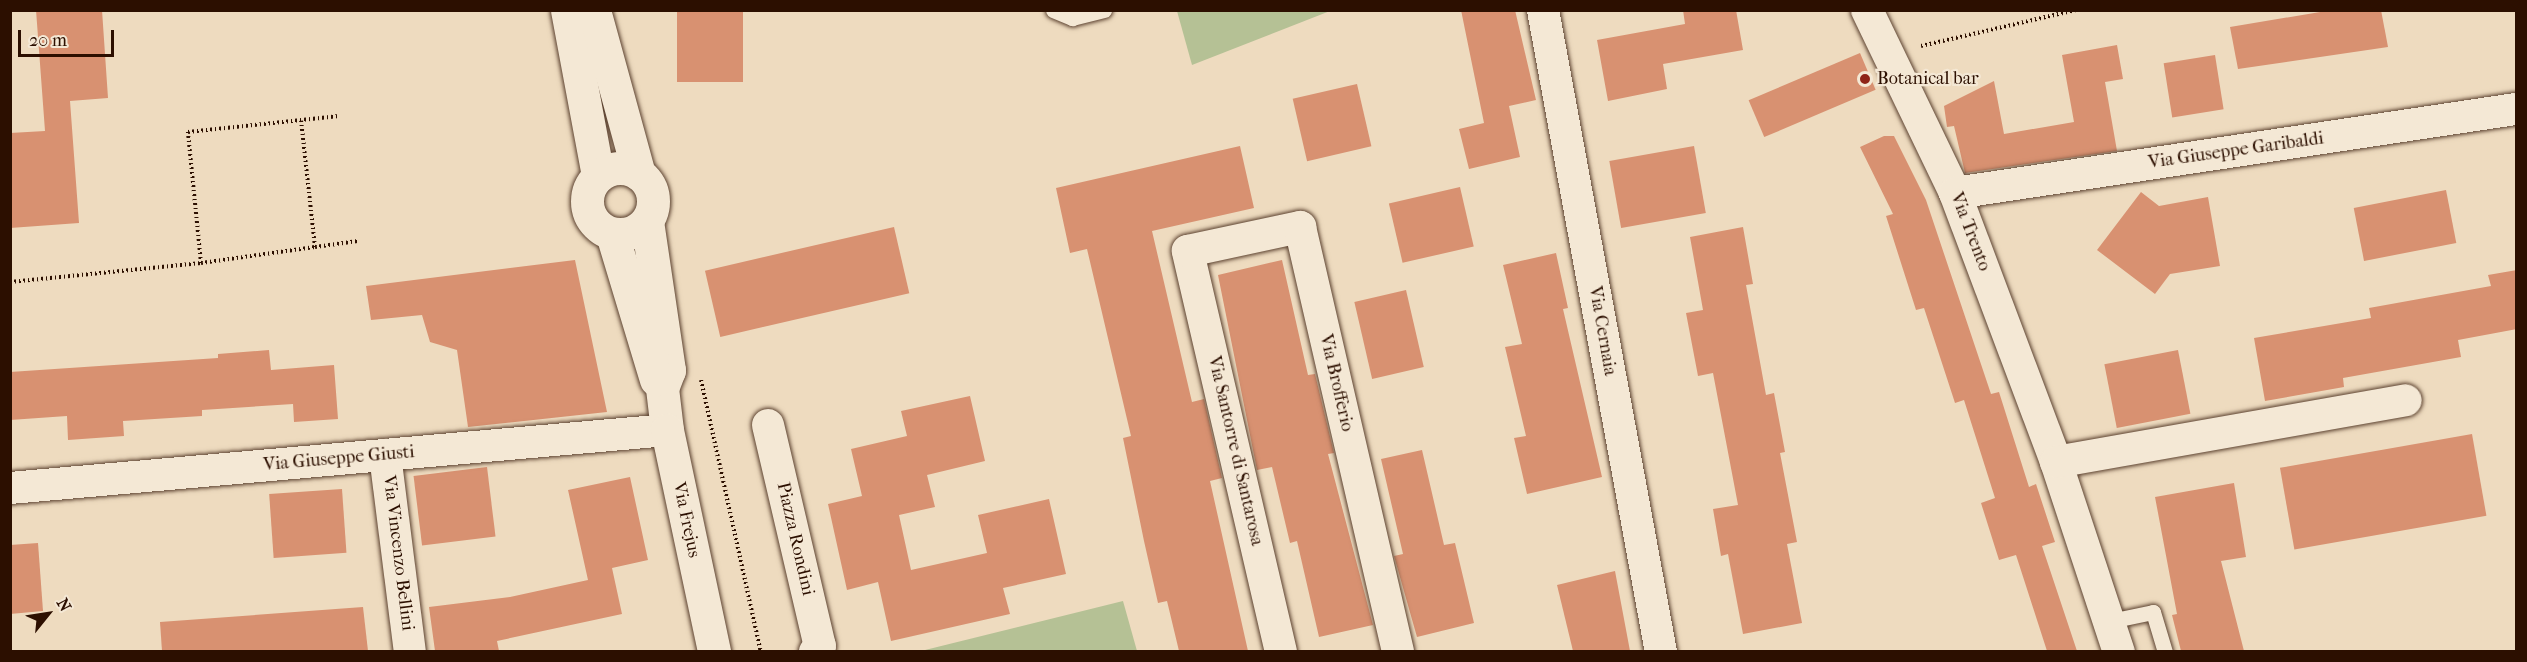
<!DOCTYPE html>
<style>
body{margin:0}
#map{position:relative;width:2527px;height:662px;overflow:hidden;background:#eedbbf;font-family:"IM FELL French Canon",serif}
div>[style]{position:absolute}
.green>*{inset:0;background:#b5c195}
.building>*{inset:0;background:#d89171;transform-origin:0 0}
.path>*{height:4px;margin-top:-2px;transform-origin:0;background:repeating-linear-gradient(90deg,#2c0f00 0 1.5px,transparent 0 4.5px)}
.roads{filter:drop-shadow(0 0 2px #5c4230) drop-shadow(0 0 2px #5c4230)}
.lane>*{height:15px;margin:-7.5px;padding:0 7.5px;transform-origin:7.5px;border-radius:7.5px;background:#f4e8d5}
.street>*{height:32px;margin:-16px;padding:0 16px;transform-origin:16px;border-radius:16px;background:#f4e8d5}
.secondary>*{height:33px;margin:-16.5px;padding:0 16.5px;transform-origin:16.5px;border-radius:16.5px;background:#f4e8d5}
.secondary>.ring{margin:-16.5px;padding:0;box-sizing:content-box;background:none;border:33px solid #f4e8d5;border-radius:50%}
.dots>*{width:16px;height:16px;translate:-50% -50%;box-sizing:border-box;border:3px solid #f4e8d5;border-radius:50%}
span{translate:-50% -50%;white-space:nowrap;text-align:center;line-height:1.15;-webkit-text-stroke:4.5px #f4e8d5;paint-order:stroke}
.poi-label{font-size:18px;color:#2c0f00}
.left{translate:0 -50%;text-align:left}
.street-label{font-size:18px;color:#2c0f00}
.frame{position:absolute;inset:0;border:12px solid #2c0f00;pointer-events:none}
.north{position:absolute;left:18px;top:584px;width:60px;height:60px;-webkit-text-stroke:4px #f4e8d5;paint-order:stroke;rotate:60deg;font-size:16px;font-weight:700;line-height:24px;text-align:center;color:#2c0f00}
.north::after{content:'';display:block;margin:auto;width:21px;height:27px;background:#2c0f00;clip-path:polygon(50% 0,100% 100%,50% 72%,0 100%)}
.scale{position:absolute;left:18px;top:30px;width:96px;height:27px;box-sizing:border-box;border:3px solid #2c0f00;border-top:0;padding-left:8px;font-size:18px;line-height:21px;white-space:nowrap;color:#2c0f00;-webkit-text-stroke:4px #f4e8d5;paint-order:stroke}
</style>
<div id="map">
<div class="green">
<i style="clip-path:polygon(1177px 11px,1177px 10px,1330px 11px,1192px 65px)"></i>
<i style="clip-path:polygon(1123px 601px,1137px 651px,921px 651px)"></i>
</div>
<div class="building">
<i style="clip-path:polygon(36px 10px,102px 10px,108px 98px,70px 101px,79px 223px,10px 228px,10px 133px,45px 131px)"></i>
<i style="left:677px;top:10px;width:66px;height:72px"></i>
<i style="clip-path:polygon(1461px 10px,1515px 10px,1536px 100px,1509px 106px,1520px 157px,1469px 169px,1459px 129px,1484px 123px)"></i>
<i style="clip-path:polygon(1683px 10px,1736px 10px,1743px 50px,1663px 64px,1667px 89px,1608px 101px,1597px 40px,1685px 24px)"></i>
<i style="clip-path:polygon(2332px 10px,2381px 10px,2388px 47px,2238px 69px,2230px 27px)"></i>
<i style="clip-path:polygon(2117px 45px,2123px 79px,2105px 82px,2117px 151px,1965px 173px,1954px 126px,1947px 127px,1944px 106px,1994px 81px,2004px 134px,2074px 122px,2062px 55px)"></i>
<i style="left:1860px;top:53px;width:40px;height:121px;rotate:67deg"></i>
<i style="left:2215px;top:55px;width:55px;height:52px;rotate:81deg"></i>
<i style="left:1357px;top:84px;width:64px;height:66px;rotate:77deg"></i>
<i style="clip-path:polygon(1884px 136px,1894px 136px,1926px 200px,1991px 394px,1999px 392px,2029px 487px,2036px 484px,2055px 542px,2042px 546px,2077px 651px,2047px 651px,2016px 555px,1999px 560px,1981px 503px,1995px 498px,1964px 400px,1955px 403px,1924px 308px,1916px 310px,1886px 216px,1893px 214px,1860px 147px)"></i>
<i style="clip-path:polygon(1240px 146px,1254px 208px,1152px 231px,1192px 402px,1204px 399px,1222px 478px,1210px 481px,1248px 651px,1179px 651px,1167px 601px,1158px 603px,1144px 541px,1123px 438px,1131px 436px,1087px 249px,1070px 253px,1056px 188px)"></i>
<i style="left:1694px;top:146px;width:68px;height:86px;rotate:80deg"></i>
<i style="left:1460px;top:187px;width:61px;height:73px;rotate:77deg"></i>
<i style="left:2446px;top:190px;width:54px;height:94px;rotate:79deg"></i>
<i style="clip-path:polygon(2141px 192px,2159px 206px,2208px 197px,2220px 266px,2170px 274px,2155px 294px,2097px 250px)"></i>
<i style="left:894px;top:227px;width:68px;height:194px;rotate:77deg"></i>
<i style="clip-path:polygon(1743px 227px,1753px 284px,1746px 285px,1766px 395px,1774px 393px,1785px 452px,1780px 453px,1797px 542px,1787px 544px,1802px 623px,1743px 634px,1728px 554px,1721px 556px,1713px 509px,1738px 505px,1713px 373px,1698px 376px,1686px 313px,1703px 310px,1690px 237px)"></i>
<i style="clip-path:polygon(1556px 253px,1568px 308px,1563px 309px,1602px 477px,1527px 494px,1514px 438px,1526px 436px,1505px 347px,1522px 344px,1503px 265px)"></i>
<i style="clip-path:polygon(575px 260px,607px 412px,468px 427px,457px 350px,430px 342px,422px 315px,371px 320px,366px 286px)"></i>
<i style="clip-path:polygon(1282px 260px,1308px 375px,1315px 374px,1334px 453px,1328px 454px,1373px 625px,1319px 637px,1297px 541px,1290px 543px,1272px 467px,1257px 470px,1218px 275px)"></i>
<i style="clip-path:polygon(2517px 270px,2517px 329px,2458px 340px,2461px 357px,2343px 378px,2344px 387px,2265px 401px,2254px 338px,2371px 318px,2369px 308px,2491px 286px,2488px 275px)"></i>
<i style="left:1406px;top:290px;width:79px;height:53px;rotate:77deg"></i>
<i style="clip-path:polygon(269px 350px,271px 370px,334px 365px,338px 419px,294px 422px,293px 404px,202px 410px,202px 416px,123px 421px,124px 436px,68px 440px,67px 416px,10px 420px,10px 372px,218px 358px,218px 354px)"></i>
<i style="left:2178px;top:350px;width:65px;height:75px;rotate:79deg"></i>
<i style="clip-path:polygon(970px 396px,985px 461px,927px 475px,935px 507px,899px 515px,911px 570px,987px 553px,978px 515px,1049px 499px,1066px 574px,1003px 588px,1010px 614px,891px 641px,878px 582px,847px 590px,828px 504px,862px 496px,851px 449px,907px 436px,901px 411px)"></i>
<i style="left:2472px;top:434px;width:83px;height:195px;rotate:80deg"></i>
<i style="clip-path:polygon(1422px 450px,1444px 545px,1455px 543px,1474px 623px,1417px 637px,1394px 556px,1403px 554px,1381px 459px)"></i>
<i style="left:487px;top:467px;width:70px;height:74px;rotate:83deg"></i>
<i style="clip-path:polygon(630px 477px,648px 560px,612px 568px,622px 614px,497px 641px,499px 651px,435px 651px,429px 607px,510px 597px,588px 580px,568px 490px)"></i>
<i style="clip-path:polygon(2234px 483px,2246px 557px,2221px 561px,2244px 651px,2181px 651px,2172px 615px,2177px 614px,2155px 497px)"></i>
<i style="left:342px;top:489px;width:64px;height:73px;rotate:86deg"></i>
<i style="clip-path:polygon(38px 543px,43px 611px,10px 614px,10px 545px)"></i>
<i style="clip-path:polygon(1615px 571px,1630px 651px,1573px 651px,1557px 585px)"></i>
<i style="clip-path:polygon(363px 607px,368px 651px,162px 651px,160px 622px)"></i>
</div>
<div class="path">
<i style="left:1921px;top:46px;width:159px;rotate:-13.1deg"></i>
<i style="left:315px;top:247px;width:43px;rotate:-7.9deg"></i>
<i style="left:201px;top:263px;width:115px;rotate:-8deg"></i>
<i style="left:315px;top:247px;width:127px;rotate:-96.3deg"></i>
<i style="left:10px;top:282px;width:192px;rotate:-5.7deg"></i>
<i style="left:201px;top:263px;width:132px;rotate:-95.7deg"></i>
<i style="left:188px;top:132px;width:152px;rotate:-6deg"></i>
<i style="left:701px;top:380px;width:279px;rotate:77.6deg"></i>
</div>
<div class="roads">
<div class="lane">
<i style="left:1053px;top:10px;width:21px;rotate:23deg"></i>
<i style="left:1072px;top:18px;width:33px;rotate:-14deg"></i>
<i style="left:2110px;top:621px;width:44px;rotate:-11.8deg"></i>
<i style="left:2153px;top:612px;width:42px;rotate:73.3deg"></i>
</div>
<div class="street">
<i style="left:1543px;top:10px;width:653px;rotate:79.59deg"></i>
<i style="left:1867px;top:10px;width:203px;rotate:64.3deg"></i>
<i style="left:1955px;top:193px;width:287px;rotate:69.4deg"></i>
<i style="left:2056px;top:462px;width:200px;rotate:71.7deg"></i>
<i style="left:1955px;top:193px;width:567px;rotate:-8.52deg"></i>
<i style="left:768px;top:425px;width:227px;rotate:76.8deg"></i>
<i style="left:820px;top:646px;width:8px;rotate:130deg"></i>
<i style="left:385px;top:455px;width:199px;rotate:82.8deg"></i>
<i style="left:2056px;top:462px;width:355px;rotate:-10deg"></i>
<i style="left:10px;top:488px;width:660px;rotate:-5.04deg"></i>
<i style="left:1281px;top:652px;width:412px;rotate:-103.1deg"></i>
<i style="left:1188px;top:251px;width:115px;rotate:-12.1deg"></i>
<i style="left:1300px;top:227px;width:436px;rotate:77deg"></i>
</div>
<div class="secondary">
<i style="left:567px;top:10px;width:169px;rotate:79.4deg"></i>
<i style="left:594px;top:10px;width:170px;rotate:74.7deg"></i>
<i class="ring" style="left:587px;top:168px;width:33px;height:33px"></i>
<i style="left:647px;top:221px;width:151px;rotate:81.6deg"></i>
<i style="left:669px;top:370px;width:19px;rotate:111deg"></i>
<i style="left:662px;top:388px;width:42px;rotate:83.2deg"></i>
<i style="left:667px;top:430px;width:227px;rotate:78deg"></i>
<i style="left:612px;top:234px;width:152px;rotate:73.2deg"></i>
</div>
</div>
<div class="dots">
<i style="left:1865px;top:79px;background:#8f2418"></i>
</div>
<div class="poi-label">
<span class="left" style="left:1877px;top:79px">Botanical bar</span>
</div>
<div class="street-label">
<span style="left:2236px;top:151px;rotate:-8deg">Via Giuseppe Garibaldi</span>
<span style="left:1970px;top:232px;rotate:69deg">Via Trento</span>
<span style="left:1602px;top:331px;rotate:80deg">Via Cernaia</span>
<span style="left:1336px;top:383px;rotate:77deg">Via Brofferio</span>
<span style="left:1235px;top:451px;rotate:77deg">Via Santorre di Santarosa</span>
<span style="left:339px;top:459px;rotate:-5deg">Via Giuseppe Giusti</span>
<span style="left:686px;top:520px;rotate:78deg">Via Frejus</span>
<span style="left:795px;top:539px;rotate:77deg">Piazza Rondini</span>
<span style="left:398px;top:553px;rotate:83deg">Via Vincenzo Bellini</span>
</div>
<div class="frame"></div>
<div class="north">N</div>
<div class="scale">20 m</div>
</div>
